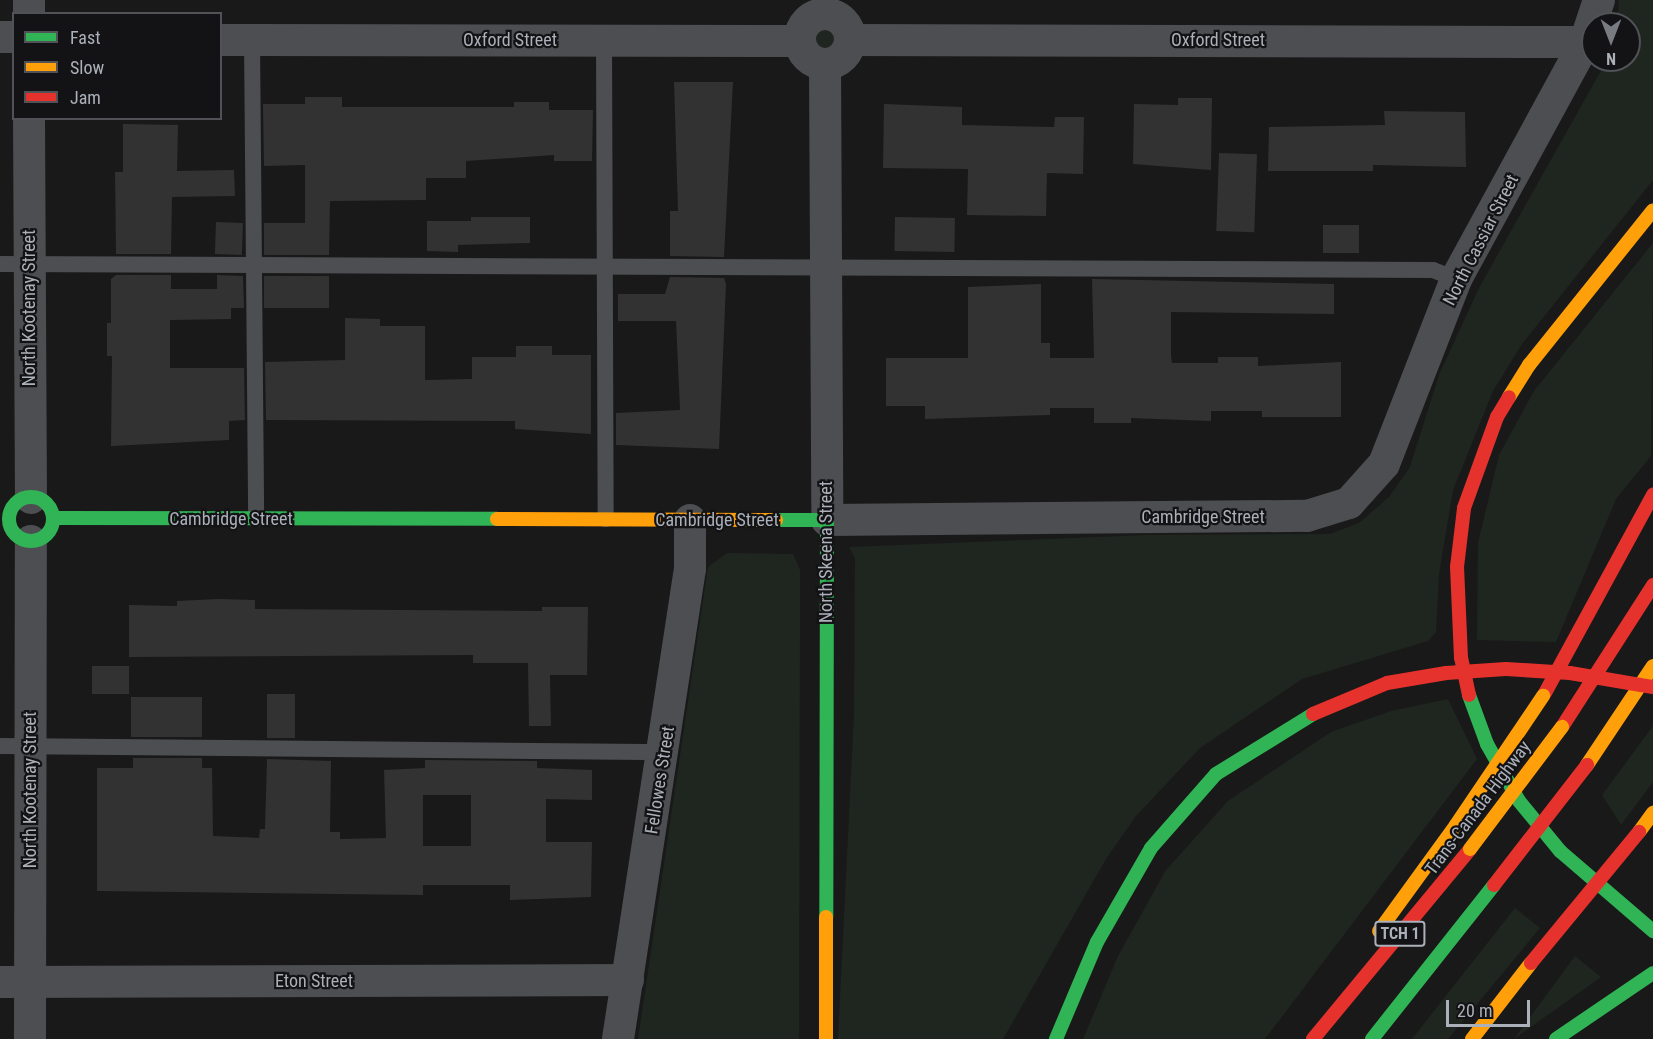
<!DOCTYPE html>
<style>
body{margin:0}
#map{position:relative;width:1653px;height:1039px;overflow:hidden;background:#191919;font-family:"Roboto Condensed",sans-serif}
div>[style]{position:absolute}
.green>*{inset:0;background:#1f2620}
.round{border-radius:50%}
.building>*{inset:0;background:#323233;transform-origin:0 0}
.lane>*{height:16px;margin:-8px;padding:0 8px;transform-origin:8px;border-radius:8px;background:#4d4e52}
.street>*{height:32px;margin:-16px;padding:0 16px;transform-origin:16px;border-radius:16px;background:#4d4e52}
.street>.ring{margin:-16px;padding:0;box-sizing:content-box;background:none;border:32px solid #4d4e52;border-radius:50%}
.fast>*{height:14px;margin:-7px;padding:0 7px;transform-origin:7px;border-radius:7px;background:#30b455}
.fast>.ring{margin:-7px;padding:0;box-sizing:content-box;background:none;border:14px solid #30b455;border-radius:50%}
.slow>*{height:14px;margin:-7px;padding:0 7px;transform-origin:7px;border-radius:7px;background:#ff9f0a}
.jam>*{height:14px;margin:-7px;padding:0 7px;transform-origin:7px;border-radius:7px;background:#e5322d}
.slow-bridge>*{height:14px;margin:-7px;padding:0 7px;transform-origin:7px;border-radius:7px;background:#ff9f0a}
.jam-bridge>*{height:14px;margin:-7px;padding:0 7px;transform-origin:7px;border-radius:7px;background:#e5322d}
span{translate:-50% -50%;white-space:nowrap;text-align:center;line-height:1.15;-webkit-text-stroke:4.5px #131315;paint-order:stroke}
.shield-label span{padding:2px 4px;background:#131315;border:2px solid;border-radius:4px;-webkit-text-stroke-width:0}
.shield-label{font-size:16px;color:#abb0b9;font-weight:700}
.street-label{font-size:18px;color:#abb0b9}
.legend{position:absolute;left:12px;top:12px;width:210px;height:108px;box-sizing:border-box;background:#131315;border:2px solid #505257;margin:0;padding:8px 10px;list-style:none;font-size:18px;color:#abb0b9}
.legend li{display:flex;align-items:center;gap:12px;height:30px}
.legend b{width:30px;border:2px solid #505257}
.north{position:absolute;left:1581px;top:12px;width:60px;height:60px;box-sizing:border-box;background:#131315;border:2px solid #505257;border-radius:50%;rotate:180deg;font-size:16px;font-weight:700;line-height:24px;text-align:center;color:#abb0b9}
.north::after{content:'';display:block;margin:auto;width:21px;height:27px;background:#787b81;clip-path:polygon(50% 0,100% 100%,50% 72%,0 100%)}
.scale{position:absolute;left:1446px;top:1000px;width:84px;height:27px;box-sizing:border-box;border:3px solid #abb0b9;border-top:0;padding-left:8px;font-size:18px;line-height:21px;white-space:nowrap;color:#abb0b9;-webkit-text-stroke:4px #131315;paint-order:stroke}
</style>
<div id="map">
<div class="green">
<i style="clip-path:polygon(1619px 0,1653px 0,1653px 180px,1522px 344px,1493px 391px,1453px 490px,1439px 574px,1436px 632px,1428px 641px,1302px 679px,1200px 748px,1136px 816px,1106px 859px,1003px 1039px,838px 1039px,854px 714px,855px 558px,849px 547px,1147px 535px,1330px 534px,1359px 523px,1389px 497px,1410px 467px,1439px 375px,1479px 288px,1607px 60px,1629px 60px,1629px 24px,1617px 24px)"></i>
<i class="round" style="left:808px;top:22px;width:34px;height:34px"></i>
<i style="clip-path:polygon(1653px 243px,1651px 456px,1616px 499px,1556px 642px,1477px 640px,1478px 543px,1499px 455px,1534px 391px)"></i>
<i style="clip-path:polygon(727px 553px,793px 554px,800px 570px,799px 1039px,638px 1039px,708px 567px)"></i>
<i style="clip-path:polygon(1448px 699px,1477px 759px,1265px 1039px,1083px 1039px,1118px 956px,1166px 870px,1228px 801px,1331px 732px,1391px 711px)"></i>
<i style="clip-path:polygon(1653px 726px,1653px 782px,1621px 825px,1602px 795px)"></i>
<i style="clip-path:polygon(1515px 908px,1540px 928px,1448px 1039px,1412px 1039px)"></i>
<i style="clip-path:polygon(1575px 956px,1601px 977px,1514px 1039px)"></i>
</div>
<div class="building">
<i style="clip-path:polygon(674px 82px,733px 82px,724px 257px,670px 256px,670px 211px,678px 211px)"></i>
<i style="clip-path:polygon(305px 97px,342px 97px,342px 107px,514px 107px,514px 102px,549px 102px,549px 110px,593px 110px,592px 161px,554px 161px,554px 155px,466px 161px,466px 178px,426px 178px,426px 200px,330px 201px,329px 255px,264px 255px,264px 223px,305px 223px,305px 165px,264px 166px,263px 104px,305px 104px)"></i>
<i style="clip-path:polygon(1178px 98px,1212px 98px,1211px 170px,1133px 164px,1134px 104px,1178px 105px)"></i>
<i style="clip-path:polygon(884px 104px,962px 107px,962px 125px,1054px 127px,1055px 117px,1084px 117px,1083px 174px,1047px 173px,1046px 216px,967px 215px,968px 169px,883px 168px)"></i>
<i style="clip-path:polygon(1384px 111px,1465px 112px,1466px 167px,1373px 165px,1373px 171px,1268px 171px,1269px 127px,1385px 125px)"></i>
<i style="clip-path:polygon(123px 124px,178px 125px,177px 171px,234px 170px,235px 196px,172px 197px,171px 254px,116px 254px,115px 172px,123px 172px)"></i>
<i style="left:1219px;top:153px;width:38px;height:78px;rotate:2deg"></i>
<i style="clip-path:polygon(471px 217px,530px 217px,530px 243px,458px 245px,458px 252px,427px 251px,427px 221px,471px 221px)"></i>
<i style="left:895px;top:217px;width:60px;height:34px;rotate:1deg"></i>
<i style="left:216px;top:222px;width:27px;height:32px;rotate:2deg"></i>
<i style="left:1323px;top:225px;width:36px;height:28px"></i>
<i style="clip-path:polygon(116px 275px,171px 275px,171px 289px,217px 289px,217px 275px,243px 276px,244px 308px,231px 308px,231px 319px,170px 320px,170px 368px,244px 368px,245px 420px,229px 421px,229px 440px,111px 446px,112px 356px,107px 356px,107px 323px,111px 323px,111px 279px)"></i>
<i style="left:264px;top:276px;width:65px;height:32px"></i>
<i style="clip-path:polygon(670px 277px,724px 278px,726px 284px,719px 449px,616px 445px,616px 413px,680px 410px,676px 321px,618px 321px,618px 294px,665px 294px)"></i>
<i style="clip-path:polygon(1092px 279px,1334px 284px,1334px 314px,1171px 312px,1171px 355px,1172px 363px,1218px 363px,1218px 357px,1258px 357px,1258px 366px,1341px 362px,1341px 417px,1262px 417px,1262px 411px,1211px 411px,1211px 421px,1131px 418px,1131px 423px,1094px 423px,1094px 408px,1050px 408px,1050px 415px,925px 419px,925px 406px,886px 406px,886px 358px,968px 358px,968px 287px,1041px 284px,1041px 343px,1050px 343px,1050px 358px,1094px 358px)"></i>
<i style="clip-path:polygon(345px 318px,380px 319px,380px 326px,425px 326px,425px 380px,472px 379px,472px 357px,516px 357px,516px 346px,552px 346px,552px 355px,591px 355px,591px 434px,515px 429px,515px 421px,266px 420px,265px 362px,345px 360px)"></i>
<i style="clip-path:polygon(218px 599px,255px 600px,255px 609px,542px 611px,542px 607px,588px 607px,587px 675px,550px 675px,551px 726px,529px 726px,528px 663px,473px 663px,473px 655px,129px 657px,129px 605px,177px 606px,177px 601px)"></i>
<i style="left:129px;top:666px;width:28px;height:37px;rotate:90deg"></i>
<i style="left:295px;top:694px;width:44px;height:28px;rotate:90deg"></i>
<i style="left:202px;top:697px;width:40px;height:71px;rotate:90deg"></i>
<i style="clip-path:polygon(evenodd,133px 758px,202px 758px,202px 768px,212px 768px,213px 836px,259px 838px,260px 829px,265px 829px,267px 759px,331px 761px,330px 832px,340px 832px,340px 839px,386px 838px,384px 770px,425px 768px,425px 760px,537px 761px,537px 768px,592px 770px,592px 800px,546px 799px,546px 842px,592px 842px,591px 897px,510px 900px,510px 885px,423px 885px,423px 895px,97px 891px,97px 768px,133px 768px,133px 758px,423px 795px,471px 795px,471px 846px,423px 846px,423px 795px)"></i>
</div>
<div class="lane">
<i style="left:252px;top:40px;width:479px;rotate:89.5deg"></i>
<i style="left:604px;top:40px;width:479px;rotate:89.8deg"></i>
<i style="left:0;top:264px;width:1433px;rotate:0.24deg"></i>
<i style="left:1433px;top:270px;width:25px;rotate:21deg"></i>
<i style="left:0;top:746px;width:647px;rotate:0.53deg"></i>
<i style="left:647px;top:752px;width:18px;rotate:16deg"></i>
</div>
<div class="street">
<i style="left:29px;top:0;width:14px;rotate:90deg"></i>
<i class="ring" style="left:800px;top:14px;width:18px;height:18px"></i>
<i style="left:0;top:37px;width:14px"></i>
<i style="left:220px;top:40px;width:580px;rotate:0.1deg"></i>
<i style="left:850px;top:40px;width:735px;rotate:0.16deg"></i>
<i style="left:825px;top:65px;width:455px;rotate:89.7deg"></i>
<i style="left:827px;top:520px;width:480px;rotate:-0.5deg"></i>
<i style="left:1307px;top:516px;width:44px;rotate:-17.2deg"></i>
<i style="left:1349px;top:503px;width:52px;rotate:-48.1deg"></i>
<i style="left:1384px;top:464px;width:199px;rotate:-68.7deg"></i>
<i style="left:1456px;top:279px;width:270px;rotate:-61.4deg"></i>
<i style="left:1585px;top:42px;width:44px;rotate:-71.6deg"></i>
<i style="left:29px;top:118px;width:380px;rotate:89.7deg"></i>
<i style="left:0;top:982px;width:628px;rotate:-0.18deg"></i>
<i style="left:30px;top:1039px;width:498px;rotate:-89.9deg"></i>
<i style="left:618px;top:1039px;width:475px;rotate:-81.3deg"></i>
<i style="left:690px;top:569px;width:49px;rotate:-90deg"></i>
</div>
<div class="fast">
<i class="ring" style="left:9px;top:497px;width:30px;height:30px"></i>
<i style="left:53px;top:518px;width:444px;rotate:0.1deg"></i>
<i style="left:776px;top:520px;width:51px"></i>
<i style="left:827px;top:520px;width:397px;rotate:90.1deg"></i>
<i style="left:1469px;top:695px;width:52px;rotate:69.8deg"></i>
<i style="left:1487px;top:744px;width:65px;rotate:60.7deg"></i>
<i style="left:1519px;top:801px;width:65px;rotate:50.6deg"></i>
<i style="left:1560px;top:851px;width:123px;rotate:40.7deg"></i>
<i style="left:1056px;top:1039px;width:105px;rotate:-67.1deg"></i>
<i style="left:1097px;top:942px;width:108px;rotate:-60.1deg"></i>
<i style="left:1151px;top:848px;width:98px;rotate:-48.7deg"></i>
<i style="left:1216px;top:774px;width:114px;rotate:-31.7deg"></i>
<i style="left:1372px;top:1039px;width:196px;rotate:-51.6deg"></i>
<i style="left:1556px;top:1039px;width:117px;rotate:-34.2deg"></i>
</div>
<div class="slow">
<i style="left:1509px;top:397px;width:38px;rotate:-58deg"></i>
<i style="left:1529px;top:365px;width:198px;rotate:-51.3deg"></i>
<i style="left:497px;top:519px;width:279px;rotate:0.2deg"></i>
<i style="left:1587px;top:765px;width:119px;rotate:-56.3deg"></i>
<i style="left:1639px;top:832px;width:24px;rotate:-54deg"></i>
<i style="left:1379px;top:931px;width:131px;rotate:-54deg"></i>
<i style="left:826px;top:1039px;width:122px;rotate:-90deg"></i>
<i style="left:1472px;top:1039px;width:96px;rotate:-52.2deg"></i>
</div>
<div class="jam">
<i style="left:1545px;top:693px;width:226px;rotate:-61.4deg"></i>
<i style="left:1469px;top:695px;width:38px;rotate:-102deg"></i>
<i style="left:1461px;top:658px;width:91px;rotate:-92.5deg"></i>
<i style="left:1457px;top:567px;width:59px;rotate:-83.2deg"></i>
<i style="left:1464px;top:508px;width:97px;rotate:-70.1deg"></i>
<i style="left:1497px;top:417px;width:23px;rotate:-59deg"></i>
<i style="left:1562px;top:727px;width:169px;rotate:-57.3deg"></i>
<i style="left:1313px;top:1039px;width:246px;rotate:-50.4deg"></i>
</div>
<div class="slow-bridge">
<i style="left:1456px;top:825px;width:156px;rotate:-56deg"></i>
<i style="left:1470px;top:849px;width:153px;rotate:-53deg"></i>
</div>
<div class="jam-bridge">
<i style="left:1313px;top:714px;width:80px;rotate:-22.7deg"></i>
<i style="left:1387px;top:683px;width:60px;rotate:-9.6deg"></i>
<i style="left:1446px;top:673px;width:60px;rotate:-3.8deg"></i>
<i style="left:1506px;top:669px;width:64px;rotate:3.6deg"></i>
<i style="left:1570px;top:673px;width:84px;rotate:9.6deg"></i>
<i style="left:1494px;top:885px;width:152px;rotate:-52.2deg"></i>
<i style="left:1531px;top:963px;width:170px;rotate:-50.5deg"></i>
</div>
<div class="shield-label">
<span style="left:1400px;top:934px">TCH 1</span>
</div>
<div class="street-label">
<span style="left:510px;top:40px">Oxford Street</span>
<span style="left:1218px;top:40px">Oxford Street</span>
<span style="left:1481px;top:240px;rotate:-63deg">North Cassiar Street</span>
<span style="left:29px;top:308px;rotate:-90deg">North Kootenay Street</span>
<span style="left:1203px;top:517px">Cambridge Street</span>
<span style="left:231px;top:519px">Cambridge Street</span>
<span style="left:717px;top:520px">Cambridge Street</span>
<span style="left:826px;top:552px;rotate:-90deg">North Skeena Street</span>
<span style="left:660px;top:780px;rotate:-81deg">Fellowes Street</span>
<span style="left:30px;top:790px;rotate:-90deg">North Kootenay Street</span>
<span style="left:1478px;top:808px;rotate:-53deg">Trans-Canada Highway</span>
<span style="left:314px;top:981px">Eton Street</span>
</div>
<ul class="legend">
<li><b style="height:8px;background:#30b455"></b>Fast</li>
<li><b style="height:8px;background:#ff9f0a"></b>Slow</li>
<li><b style="height:8px;background:#e5322d"></b>Jam</li>
</ul>
<div class="north">N</div>
<div class="scale">20 m</div>
</div>
